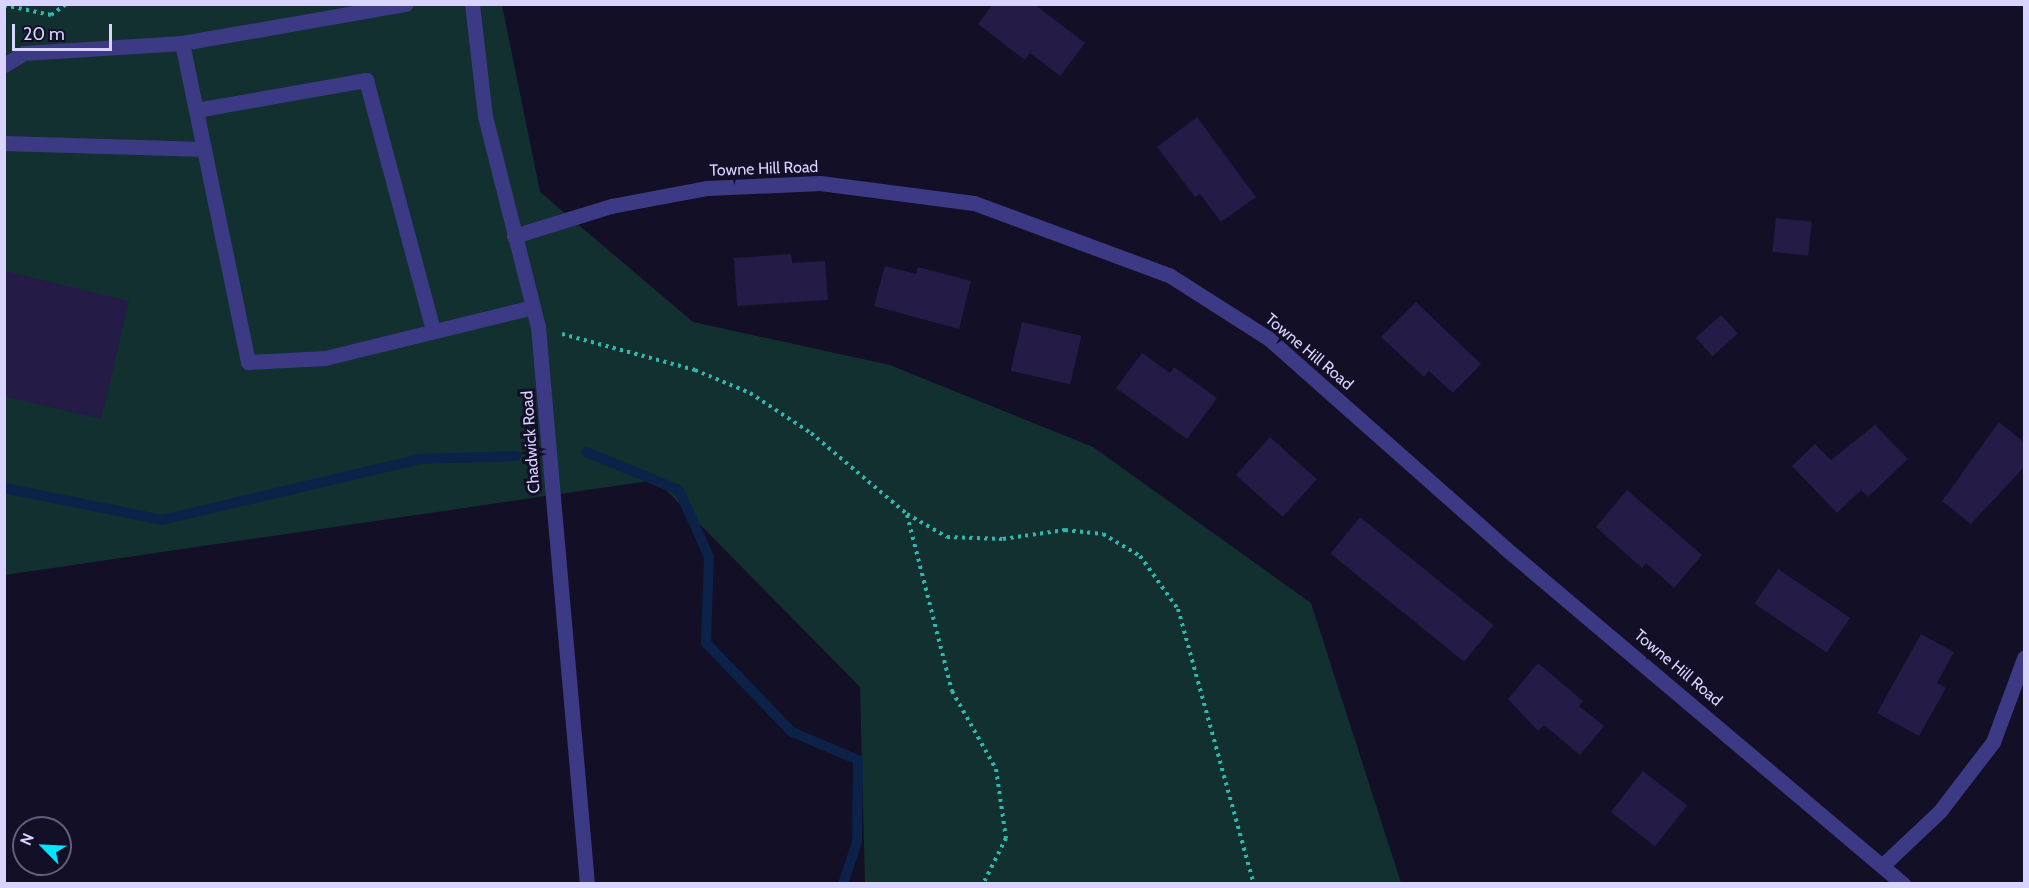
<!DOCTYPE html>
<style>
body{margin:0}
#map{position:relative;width:2029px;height:888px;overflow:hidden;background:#130f26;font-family:Cabin,sans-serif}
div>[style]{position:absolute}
.green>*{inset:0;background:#12302f}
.stream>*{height:10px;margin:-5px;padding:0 5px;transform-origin:5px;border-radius:5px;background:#0c2248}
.building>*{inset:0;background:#241b47;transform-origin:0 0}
.path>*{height:4px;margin-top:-2px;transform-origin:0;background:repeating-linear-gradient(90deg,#2fb8b0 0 3px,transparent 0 7.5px)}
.service>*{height:15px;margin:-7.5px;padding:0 7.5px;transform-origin:7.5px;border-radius:7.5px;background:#3d3a85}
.minor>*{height:15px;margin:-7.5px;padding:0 7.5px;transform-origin:7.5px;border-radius:7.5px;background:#3d3a85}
.tertiary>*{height:15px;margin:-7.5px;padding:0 7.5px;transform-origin:7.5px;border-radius:7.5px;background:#3d3a85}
span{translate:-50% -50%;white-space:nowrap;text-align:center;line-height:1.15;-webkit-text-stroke:6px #130f26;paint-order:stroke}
.street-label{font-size:16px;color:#d9d4ff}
.frame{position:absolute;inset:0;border:6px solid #d9d4ff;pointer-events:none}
.north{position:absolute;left:12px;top:816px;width:60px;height:60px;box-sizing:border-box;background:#130f26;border:2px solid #625e7d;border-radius:50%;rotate:294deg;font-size:16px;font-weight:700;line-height:24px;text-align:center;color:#d9d4ff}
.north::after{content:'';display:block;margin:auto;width:21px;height:27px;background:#00e5ff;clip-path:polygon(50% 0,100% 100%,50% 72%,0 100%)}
.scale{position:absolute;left:12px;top:24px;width:100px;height:27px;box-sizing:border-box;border:3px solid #d9d4ff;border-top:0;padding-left:8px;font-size:18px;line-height:21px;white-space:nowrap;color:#d9d4ff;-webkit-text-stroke:4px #130f26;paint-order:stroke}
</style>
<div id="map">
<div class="green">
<i style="clip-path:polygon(4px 5px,502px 5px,540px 192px,693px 322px,890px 365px,1093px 447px,1311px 603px,1401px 883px,865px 883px,860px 687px,656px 480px,5px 575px)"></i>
</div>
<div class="stream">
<i style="left:586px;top:452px;width:100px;rotate:22.2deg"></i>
<i style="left:679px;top:490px;width:73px;rotate:65.9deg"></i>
<i style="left:709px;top:557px;width:86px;rotate:92deg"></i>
<i style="left:706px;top:643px;width:124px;rotate:46deg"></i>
<i style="left:792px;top:732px;width:72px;rotate:23deg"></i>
<i style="left:858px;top:760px;width:82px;rotate:90.7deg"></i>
<i style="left:857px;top:842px;width:44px;rotate:108.4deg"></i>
<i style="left:4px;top:488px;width:161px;rotate:11.4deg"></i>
<i style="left:162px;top:520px;width:265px;rotate:-13.3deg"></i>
<i style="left:420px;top:459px;width:96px;rotate:-1.8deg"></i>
</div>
<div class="building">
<i style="clip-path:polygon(993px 4px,1034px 4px,1085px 43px,1060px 76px,1030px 53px,1025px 60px,978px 24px)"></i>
<i style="clip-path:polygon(1197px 117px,1256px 197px,1221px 222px,1200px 194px,1195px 197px,1157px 147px)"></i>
<i style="left:1776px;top:218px;width:36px;height:34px;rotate:6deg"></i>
<i style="clip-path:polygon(791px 254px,792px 263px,825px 261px,828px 300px,737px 306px,734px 258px)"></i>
<i style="clip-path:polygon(885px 266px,916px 274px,918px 267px,971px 281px,959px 329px,874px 306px)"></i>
<i style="clip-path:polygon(4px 271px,129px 301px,101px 419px,4px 396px)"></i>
<i style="clip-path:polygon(1416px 302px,1481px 364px,1453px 393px,1429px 371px,1424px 377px,1381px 337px)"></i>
<i style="left:1721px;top:315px;width:25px;height:34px;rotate:48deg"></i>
<i style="left:1022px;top:322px;width:61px;height:50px;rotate:13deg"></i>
<i style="clip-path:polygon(1142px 353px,1170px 373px,1174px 367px,1217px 398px,1187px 439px,1116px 388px)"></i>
<i style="clip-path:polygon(1999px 422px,2025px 443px,2025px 466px,1971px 524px,1942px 501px)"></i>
<i style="clip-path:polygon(1875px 425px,1908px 459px,1868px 497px,1861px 490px,1837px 513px,1792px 466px,1815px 444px,1831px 460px)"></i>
<i style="left:1270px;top:437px;width:63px;height:51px;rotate:42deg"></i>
<i style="clip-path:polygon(1627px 490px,1702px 555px,1674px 588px,1646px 563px,1642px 568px,1596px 527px)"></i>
<i style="left:1360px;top:517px;width:172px;height:47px;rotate:39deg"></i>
<i style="left:1778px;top:569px;width:87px;height:42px;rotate:34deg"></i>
<i style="clip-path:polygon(1921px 634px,1954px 652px,1937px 683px,1946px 688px,1919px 736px,1877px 713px)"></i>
<i style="clip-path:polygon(1538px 663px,1583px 701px,1579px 706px,1604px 726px,1580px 755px,1544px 725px,1538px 731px,1508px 699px)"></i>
<i style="left:1643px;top:771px;width:56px;height:52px;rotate:38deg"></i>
</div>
<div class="path">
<i style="left:4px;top:5px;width:48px;rotate:12deg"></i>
<i style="left:51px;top:15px;width:19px;rotate:-36deg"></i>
<i style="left:562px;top:334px;width:138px;rotate:15.1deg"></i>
<i style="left:695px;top:370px;width:60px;rotate:22.7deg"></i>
<i style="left:750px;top:393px;width:73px;rotate:33.3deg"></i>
<i style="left:811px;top:433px;width:126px;rotate:40.2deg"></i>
<i style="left:907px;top:514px;width:46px;rotate:29.9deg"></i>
<i style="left:947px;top:537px;width:56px;rotate:2deg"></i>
<i style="left:1003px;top:539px;width:63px;rotate:-8.3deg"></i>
<i style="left:1065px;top:530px;width:38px;rotate:6deg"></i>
<i style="left:1103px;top:534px;width:43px;rotate:30.7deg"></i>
<i style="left:1140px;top:556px;width:65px;rotate:54.4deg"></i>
<i style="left:1178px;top:609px;width:285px;rotate:74.6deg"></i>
<i style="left:907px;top:515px;width:182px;rotate:75.7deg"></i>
<i style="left:952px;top:691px;width:90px;rotate:60.6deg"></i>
<i style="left:996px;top:769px;width:70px;rotate:81.8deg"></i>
<i style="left:1006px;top:838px;width:51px;rotate:116.6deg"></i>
</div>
<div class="service">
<i style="left:182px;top:43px;width:326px;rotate:78.3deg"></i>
<i style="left:248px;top:362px;width:77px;rotate:-3deg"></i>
<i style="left:325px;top:358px;width:214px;rotate:-13.8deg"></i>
<i style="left:4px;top:65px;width:23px;rotate:-31deg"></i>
<i style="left:24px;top:53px;width:158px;rotate:-3.6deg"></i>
<i style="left:182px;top:43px;width:227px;rotate:-9.9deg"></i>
<i style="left:196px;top:110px;width:173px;rotate:-10deg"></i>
<i style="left:366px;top:80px;width:259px;rotate:75deg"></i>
<i style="left:4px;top:143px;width:200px;rotate:1.7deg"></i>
</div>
<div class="minor">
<i style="left:514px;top:236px;width:102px;rotate:-17.2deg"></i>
<i style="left:611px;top:206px;width:98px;rotate:-10.6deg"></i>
<i style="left:707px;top:188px;width:113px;rotate:-2.5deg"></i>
<i style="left:820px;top:183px;width:155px;rotate:7.4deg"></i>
<i style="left:974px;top:203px;width:208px;rotate:20.3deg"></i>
<i style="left:1169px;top:275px;width:117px;rotate:32.5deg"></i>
<i style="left:1268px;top:338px;width:317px;rotate:41.5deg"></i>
<i style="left:1505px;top:548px;width:521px;rotate:40.17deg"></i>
<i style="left:1884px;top:864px;width:77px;rotate:-43.4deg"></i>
<i style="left:1940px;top:811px;width:87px;rotate:-52.5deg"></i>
<i style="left:1993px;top:742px;width:90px;rotate:-69.7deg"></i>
</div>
<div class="tertiary">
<i style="left:472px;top:4px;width:113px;rotate:83.4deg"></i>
<i style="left:485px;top:116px;width:218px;rotate:75.9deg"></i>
<i style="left:538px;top:327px;width:559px;rotate:84.97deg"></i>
</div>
<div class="street-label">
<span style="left:764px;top:169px;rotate:-2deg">Towne Hill Road</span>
<span style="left:1309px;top:352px;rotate:40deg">Towne Hill Road</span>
<span style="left:531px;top:442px;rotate:-94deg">Chadwick Road</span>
<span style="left:1678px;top:668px;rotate:40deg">Towne Hill Road</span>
</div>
<div class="frame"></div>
<div class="north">N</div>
<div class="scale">20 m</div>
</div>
